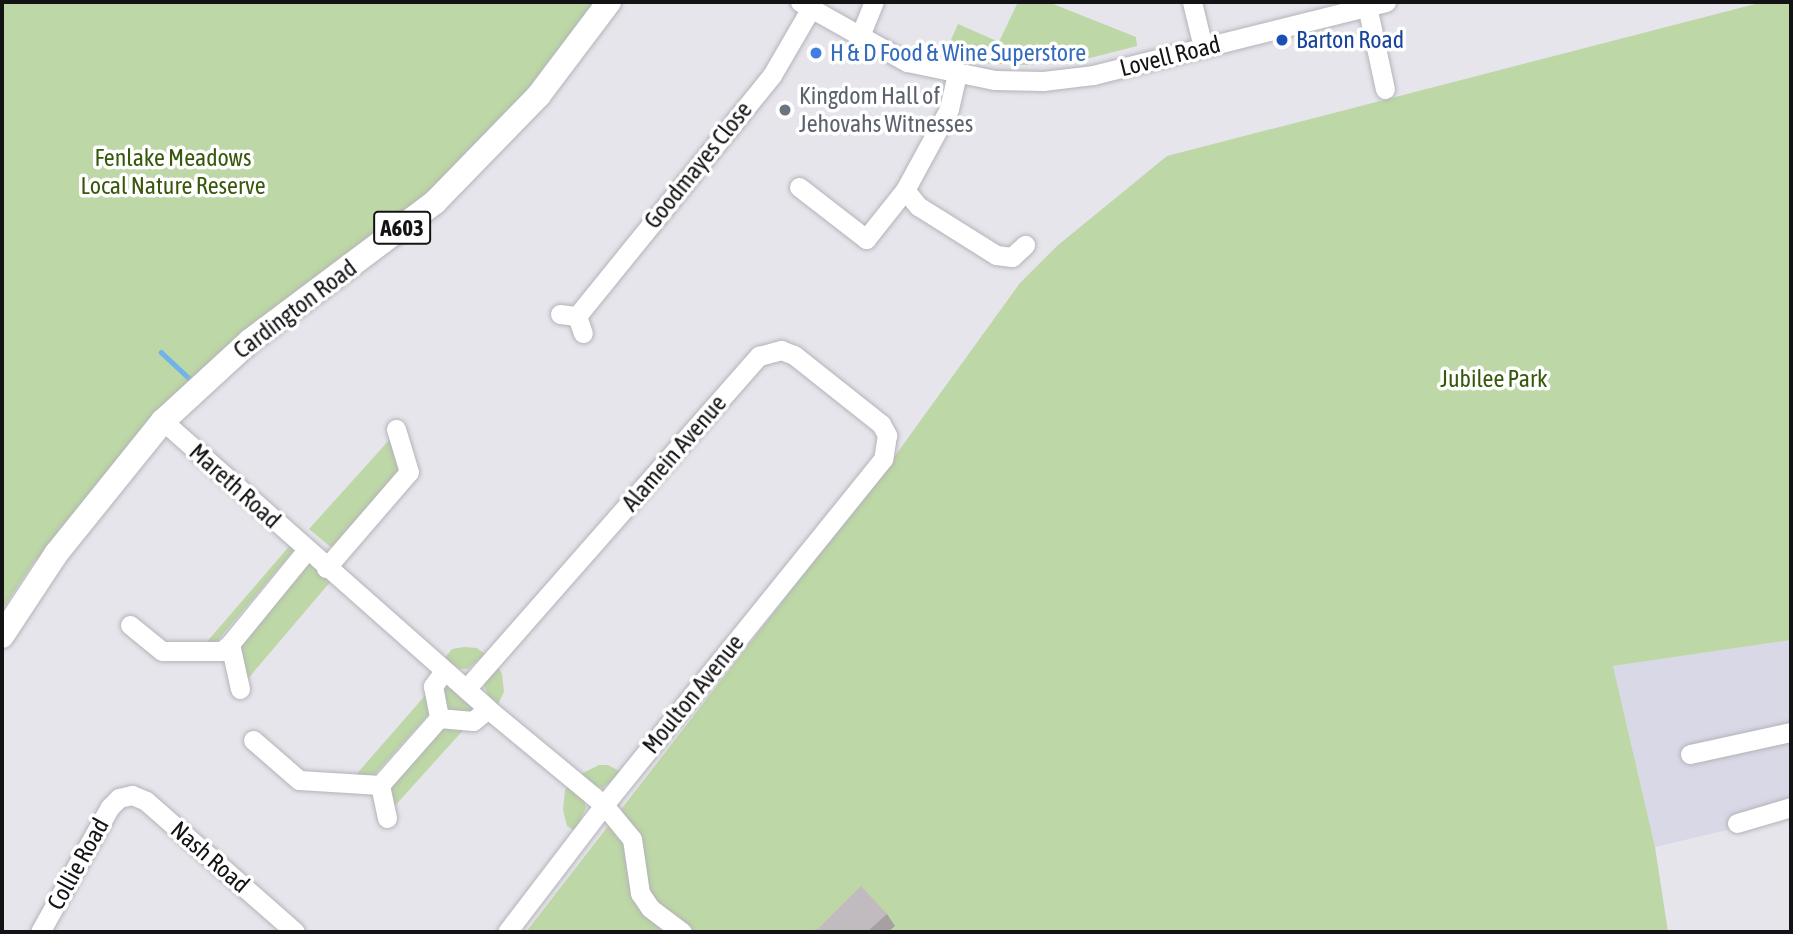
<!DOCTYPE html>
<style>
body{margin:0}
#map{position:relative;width:1793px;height:934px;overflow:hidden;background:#e6e5ec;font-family:"Asap Condensed",sans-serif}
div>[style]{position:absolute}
.built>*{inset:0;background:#d9d8e6}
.green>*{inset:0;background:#bdd7a6}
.stream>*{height:4.5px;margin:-2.25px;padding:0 2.25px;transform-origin:2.25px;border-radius:2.25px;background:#6fb4e9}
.roads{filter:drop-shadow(0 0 2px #b3b3b9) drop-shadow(0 0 2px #b3b3b9)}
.minor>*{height:19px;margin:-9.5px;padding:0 9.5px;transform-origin:9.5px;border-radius:9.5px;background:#fff}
.major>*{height:24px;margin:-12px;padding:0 12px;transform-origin:12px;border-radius:12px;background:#fff}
.wall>*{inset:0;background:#a6a0a3}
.building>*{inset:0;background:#c1babe}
.dots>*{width:19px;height:19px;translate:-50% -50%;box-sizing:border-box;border:4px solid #fff;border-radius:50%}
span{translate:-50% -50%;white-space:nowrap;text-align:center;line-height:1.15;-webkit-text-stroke:7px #fff;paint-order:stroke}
.shield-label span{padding:2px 5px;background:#fff;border:2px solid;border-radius:5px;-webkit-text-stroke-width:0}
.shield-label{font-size:23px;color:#131315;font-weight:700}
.transit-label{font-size:24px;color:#164399}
.left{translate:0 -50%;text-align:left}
.shop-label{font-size:24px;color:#366cbe}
.street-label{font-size:24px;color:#131315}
.worship-label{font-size:24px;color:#5b616d}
.park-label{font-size:24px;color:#38580c}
.frame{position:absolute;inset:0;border:4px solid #131315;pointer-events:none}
</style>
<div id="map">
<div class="built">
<i style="clip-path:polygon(1791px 640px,1791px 815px,1655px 847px,1613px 666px)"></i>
</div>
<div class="green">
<i style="clip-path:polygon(2px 2px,598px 2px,532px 91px,468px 155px,422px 197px,300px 288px,223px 352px,52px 546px,34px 562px,2px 610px)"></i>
<i style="clip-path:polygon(1018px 2px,1048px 2px,1136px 37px,1137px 46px,1090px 58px,1027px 65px,979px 63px,944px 56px,958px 24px,999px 42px)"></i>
<i style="clip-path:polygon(1763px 2px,1791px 2px,1791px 640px,1613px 666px,1655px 847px,1668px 932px,526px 932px,892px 460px,1020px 283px,1057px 246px,1167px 156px)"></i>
<i style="clip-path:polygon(391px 438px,402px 469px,332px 548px,309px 529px)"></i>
<i style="clip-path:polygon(292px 543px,294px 550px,218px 640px,209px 646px,205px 644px)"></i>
<i style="clip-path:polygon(311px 564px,331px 581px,246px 681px,240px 639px,302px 566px)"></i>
<i style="clip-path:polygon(464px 647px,477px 648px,485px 654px,468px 669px,459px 669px,444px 659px,452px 649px)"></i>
<i style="clip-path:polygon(496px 663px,502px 674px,504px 692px,498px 704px,489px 698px,484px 685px)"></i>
<i style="clip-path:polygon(445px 681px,473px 708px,471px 712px,453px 713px,445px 707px,439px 684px)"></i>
<i style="clip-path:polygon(429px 691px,430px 713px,374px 775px,354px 777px)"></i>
<i style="clip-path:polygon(441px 725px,466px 727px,392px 809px,388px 790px,391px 780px)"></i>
<i style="clip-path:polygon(599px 765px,608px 765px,621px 772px,603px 788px,593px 786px,579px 775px)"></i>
<i style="clip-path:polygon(570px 785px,584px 800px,586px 808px,575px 831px,567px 826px,563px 810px,565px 790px)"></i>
</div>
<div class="stream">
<i style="left:161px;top:352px;width:38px;rotate:43deg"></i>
</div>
<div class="roads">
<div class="minor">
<i style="left:800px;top:2px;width:123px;rotate:29.3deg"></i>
<i style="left:907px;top:62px;width:90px;rotate:11.6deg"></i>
<i style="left:995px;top:80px;width:48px;rotate:1.2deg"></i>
<i style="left:1043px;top:81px;width:50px;rotate:-6.8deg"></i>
<i style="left:1093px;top:75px;width:302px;rotate:-14deg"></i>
<i style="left:1192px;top:2px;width:46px;rotate:76.3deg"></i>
<i style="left:1367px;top:6px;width:85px;rotate:77.8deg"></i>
<i style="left:860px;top:36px;width:37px;rotate:-68deg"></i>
<i style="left:957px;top:74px;width:36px;rotate:103deg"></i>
<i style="left:949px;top:109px;width:92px;rotate:118.5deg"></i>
<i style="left:905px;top:190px;width:21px;rotate:51deg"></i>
<i style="left:918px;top:206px;width:92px;rotate:32.1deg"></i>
<i style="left:996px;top:255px;width:16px;rotate:7deg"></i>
<i style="left:1012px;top:257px;width:18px;rotate:-43deg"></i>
<i style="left:799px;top:187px;width:85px;rotate:37.8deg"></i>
<i style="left:866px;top:239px;width:63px;rotate:-51.5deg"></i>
<i style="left:560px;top:314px;width:17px;rotate:7deg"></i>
<i style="left:577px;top:316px;width:310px;rotate:-51deg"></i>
<i style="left:772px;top:75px;width:78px;rotate:-59.8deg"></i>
<i style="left:577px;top:316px;width:18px;rotate:71deg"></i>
<i style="left:163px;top:421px;width:434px;rotate:41.5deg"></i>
<i style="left:488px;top:709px;width:151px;rotate:39.6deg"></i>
<i style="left:604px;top:805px;width:44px;rotate:50.5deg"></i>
<i style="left:632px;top:839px;width:55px;rotate:81.6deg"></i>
<i style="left:640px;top:893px;width:18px;rotate:56deg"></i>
<i style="left:650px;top:908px;width:40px;rotate:37deg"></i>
<i style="left:326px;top:568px;width:127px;rotate:-49.2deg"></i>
<i style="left:409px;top:472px;width:45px;rotate:-106.8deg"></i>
<i style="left:130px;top:625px;width:41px;rotate:39.1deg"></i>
<i style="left:162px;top:651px;width:60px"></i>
<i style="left:222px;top:651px;width:11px;rotate:-41deg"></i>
<i style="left:444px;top:671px;width:19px;rotate:126deg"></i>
<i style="left:433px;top:686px;width:33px;rotate:79deg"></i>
<i style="left:439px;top:718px;width:34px;rotate:5deg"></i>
<i style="left:473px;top:721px;width:19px;rotate:-39deg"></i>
<i style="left:240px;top:689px;width:46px;rotate:-102.5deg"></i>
<i style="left:230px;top:644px;width:122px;rotate:-50.7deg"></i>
<i style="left:466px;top:689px;width:444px;rotate:-48.7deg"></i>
<i style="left:759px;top:356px;width:23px;rotate:-15deg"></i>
<i style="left:781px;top:350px;width:14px;rotate:21deg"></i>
<i style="left:794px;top:355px;width:111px;rotate:38.4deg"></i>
<i style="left:881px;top:424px;width:13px;rotate:61deg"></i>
<i style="left:887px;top:435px;width:24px;rotate:99deg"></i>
<i style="left:883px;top:459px;width:444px;rotate:128.9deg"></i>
<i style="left:604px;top:805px;width:160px;rotate:127.4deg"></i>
<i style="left:253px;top:740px;width:61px;rotate:41deg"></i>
<i style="left:299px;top:780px;width:81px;rotate:3.5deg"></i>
<i style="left:1690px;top:754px;width:103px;rotate:-12.3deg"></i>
<i style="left:387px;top:818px;width:34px;rotate:-102deg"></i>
<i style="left:380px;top:785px;width:89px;rotate:-48.6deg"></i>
<i style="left:1737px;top:823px;width:56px;rotate:-16.5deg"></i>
<i style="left:40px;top:932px;width:143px;rotate:-60.8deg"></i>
<i style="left:110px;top:807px;width:13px;rotate:-45deg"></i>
<i style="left:119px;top:798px;width:13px;rotate:-13deg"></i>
<i style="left:132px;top:795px;width:15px;rotate:23deg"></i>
<i style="left:146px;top:801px;width:198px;rotate:41.3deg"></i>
</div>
<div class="major">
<i style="left:2px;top:636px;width:98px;rotate:-56.6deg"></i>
<i style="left:56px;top:554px;width:171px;rotate:-51.2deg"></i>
<i style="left:163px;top:421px;width:118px;rotate:-42.6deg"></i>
<i style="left:250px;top:341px;width:231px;rotate:-36.9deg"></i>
<i style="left:435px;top:202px;width:149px;rotate:-45.8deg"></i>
<i style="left:539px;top:95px;width:116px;rotate:-53deg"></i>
</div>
</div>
<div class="wall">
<i style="clip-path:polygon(887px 914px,895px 926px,888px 932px,806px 932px)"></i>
</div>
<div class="building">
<i style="clip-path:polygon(861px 886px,887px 914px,867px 932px,806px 932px,818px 929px)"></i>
</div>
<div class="dots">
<i style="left:1282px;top:40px;background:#1a4fb4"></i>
<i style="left:816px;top:53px;background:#3f7fe0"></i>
<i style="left:785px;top:110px;background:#6b7280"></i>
</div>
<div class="shield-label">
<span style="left:402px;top:228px">A603</span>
</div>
<div class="transit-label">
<span class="left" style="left:1296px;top:40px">Barton Road</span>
</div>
<div class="shop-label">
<span class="left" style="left:830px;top:53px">H &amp; D Food &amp; Wine Superstore</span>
</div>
<div class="street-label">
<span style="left:1170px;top:56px;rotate:-14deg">Lovell Road</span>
<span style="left:698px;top:165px;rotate:-51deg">Goodmayes Close</span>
<span style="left:295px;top:309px;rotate:-37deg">Cardington Road</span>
<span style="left:674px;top:453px;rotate:-49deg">Alamein Avenue</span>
<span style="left:235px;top:486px;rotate:42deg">Mareth Road</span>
<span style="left:693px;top:694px;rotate:-51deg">Moulton Avenue</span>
<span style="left:210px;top:857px;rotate:41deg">Nash Road</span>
<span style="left:78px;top:864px;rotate:-61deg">Collie Road</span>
</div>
<div class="worship-label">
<span class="left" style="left:799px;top:110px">Kingdom Hall of<br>Jehovahs Witnesses</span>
</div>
<div class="park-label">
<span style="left:173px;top:172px">Fenlake Meadows<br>Local Nature Reserve</span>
<span style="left:1494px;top:379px">Jubilee Park</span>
</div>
<div class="frame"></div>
</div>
